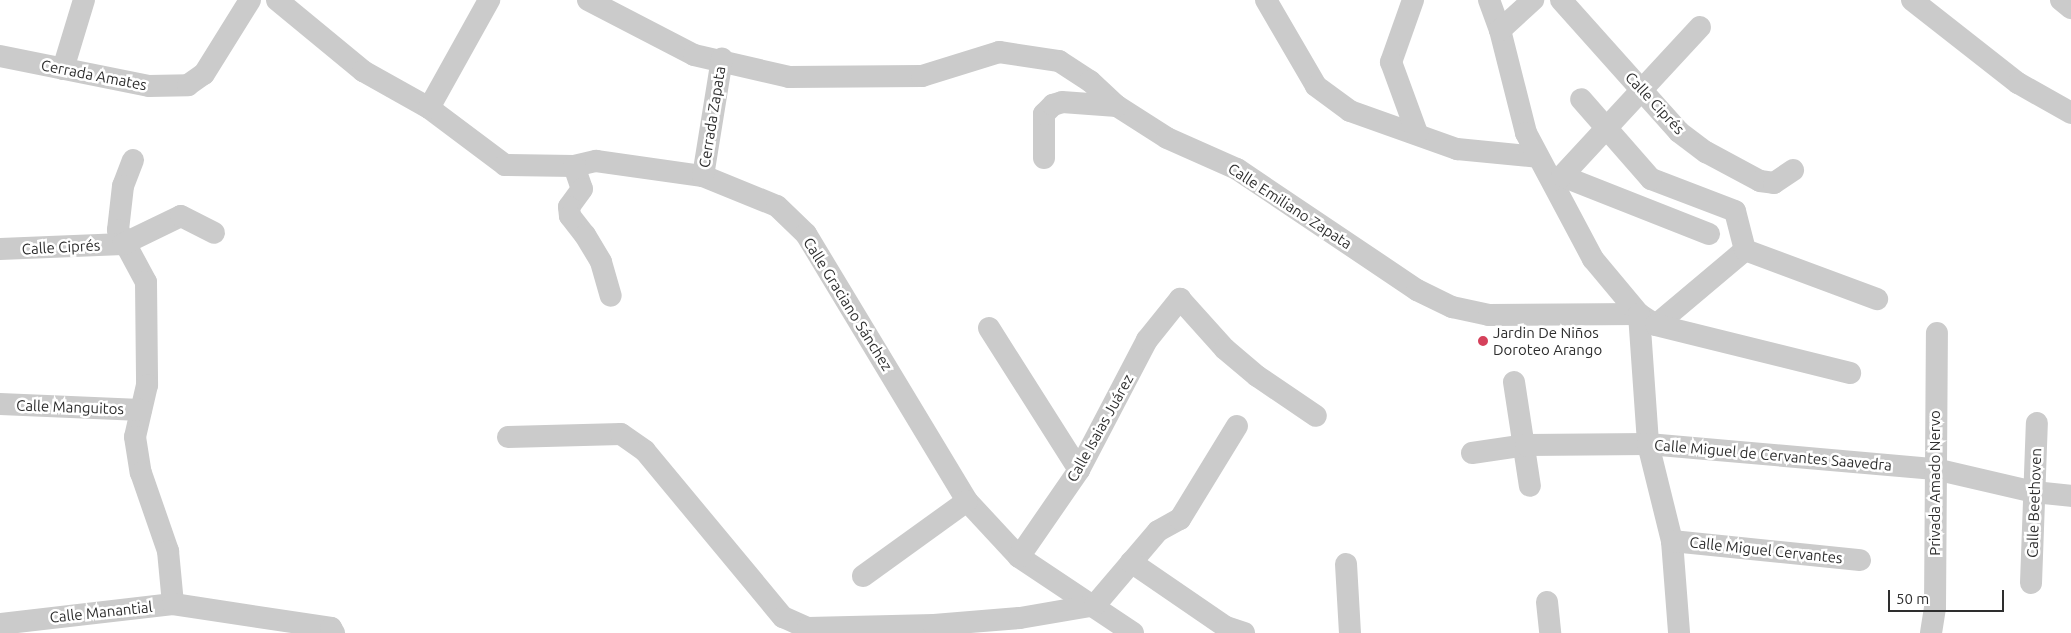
<!DOCTYPE html>
<meta charset="utf-8">
<style>
body{margin:0}
#map{position:relative;width:2071px;height:633px;overflow:hidden;background:#fff;font-family:Ubuntu,sans-serif}
div>[style]{position:absolute}
.minor>*{height:22px;margin:-11px;padding:0 11px;transform-origin:11px;border-radius:11px;background:#cbcbcb}
.dots>*{width:14px;height:14px;translate:-50% -50%;box-sizing:border-box;border:2px solid #fff;border-radius:50%}
span{translate:-50% -50%;white-space:nowrap;text-align:center;line-height:1.15;-webkit-text-stroke:5px #fff;paint-order:stroke}
.street-label{font-size:15px;color:#2e2e2e}
.poi-label{font-size:15px;color:#2e2e2e}
.left{translate:0 -50%;text-align:left}
.scale{position:absolute;left:1888px;top:590px;width:116px;height:22px;box-sizing:border-box;border:2px solid #2e2e2e;border-top:0;padding-left:6px;font-size:15px;line-height:18px;white-space:nowrap;color:#2e2e2e;-webkit-text-stroke:4px #fff;paint-order:stroke}
</style>
<div id="map">
<div class="minor">
<i style="left:277px;top:0;width:112px;rotate:39.5deg"></i>
<i style="left:363px;top:71px;width:76px;rotate:29.3deg"></i>
<i style="left:429px;top:108px;width:95px;rotate:36.9deg"></i>
<i style="left:505px;top:165px;width:69px;rotate:0.8deg"></i>
<i style="left:574px;top:166px;width:23px;rotate:-13deg"></i>
<i style="left:596px;top:161px;width:108px;rotate:8deg"></i>
<i style="left:703px;top:176px;width:80px;rotate:22.1deg"></i>
<i style="left:777px;top:206px;width:40px;rotate:44deg"></i>
<i style="left:806px;top:234px;width:312px;rotate:58.9deg"></i>
<i style="left:967px;top:501px;width:76px;rotate:47.1deg"></i>
<i style="left:1019px;top:557px;width:137px;rotate:33.7deg"></i>
<i style="left:588px;top:0;width:119px;rotate:27.4deg"></i>
<i style="left:694px;top:55px;width:98px;rotate:13deg"></i>
<i style="left:789px;top:77px;width:133px;rotate:-0.4deg"></i>
<i style="left:922px;top:76px;width:81px;rotate:-17.3deg"></i>
<i style="left:999px;top:52px;width:61px;rotate:8.5deg"></i>
<i style="left:1059px;top:61px;width:37px;rotate:33deg"></i>
<i style="left:1090px;top:81px;width:37px;rotate:43deg"></i>
<i style="left:1117px;top:106px;width:59px;rotate:32.6deg"></i>
<i style="left:1167px;top:138px;width:77px;rotate:23.9deg"></i>
<i style="left:1237px;top:169px;width:217px;rotate:33.9deg"></i>
<i style="left:1417px;top:290px;width:39px;rotate:26deg"></i>
<i style="left:1452px;top:307px;width:38px;rotate:12deg"></i>
<i style="left:1489px;top:315px;width:150px;rotate:-0.4deg"></i>
<i style="left:1639px;top:314px;width:20px;rotate:33deg"></i>
<i style="left:1656px;top:325px;width:116px;rotate:-40.1deg"></i>
<i style="left:1745px;top:250px;width:40px;rotate:-104.4deg"></i>
<i style="left:1735px;top:211px;width:90px;rotate:-159.1deg"></i>
<i style="left:1651px;top:179px;width:106px;rotate:-131.2deg"></i>
<i style="left:1266px;top:0;width:99px;rotate:59.8deg"></i>
<i style="left:1316px;top:86px;width:42px;rotate:36.3deg"></i>
<i style="left:1350px;top:111px;width:114px;rotate:19.6deg"></i>
<i style="left:1457px;top:149px;width:81px;rotate:5.6deg"></i>
<i style="left:1413px;top:0;width:66px;rotate:109.5deg"></i>
<i style="left:1391px;top:62px;width:76px;rotate:69.9deg"></i>
<i style="left:1489px;top:0;width:32px;rotate:70deg"></i>
<i style="left:1500px;top:30px;width:106px;rotate:75.8deg"></i>
<i style="left:1526px;top:133px;width:143px;rotate:62deg"></i>
<i style="left:1593px;top:259px;width:72px;rotate:50.1deg"></i>
<i style="left:1639px;top:314px;width:130px;rotate:86deg"></i>
<i style="left:1648px;top:444px;width:100px;rotate:76.1deg"></i>
<i style="left:1672px;top:541px;width:92px;rotate:85.6deg"></i>
<i style="left:1561px;top:0;width:177px;rotate:48.2deg"></i>
<i style="left:1679px;top:132px;width:34px;rotate:37deg"></i>
<i style="left:1706px;top:152px;width:61px;rotate:28.2deg"></i>
<i style="left:1760px;top:181px;width:14px;rotate:8deg"></i>
<i style="left:1774px;top:183px;width:23px;rotate:-34deg"></i>
<i style="left:1912px;top:0;width:135px;rotate:38.1deg"></i>
<i style="left:2018px;top:83px;width:61px;rotate:29.5deg"></i>
<i style="left:2061px;top:0;width:13px;rotate:39deg"></i>
<i style="left:1500px;top:30px;width:45px;rotate:-42.3deg"></i>
<i style="left:0;top:56px;width:152px;rotate:11.4deg"></i>
<i style="left:149px;top:86px;width:39px;rotate:-1deg"></i>
<i style="left:188px;top:85px;width:19px;rotate:-35deg"></i>
<i style="left:204px;top:74px;width:87px;rotate:-58.1deg"></i>
<i style="left:63px;top:69px;width:72px;rotate:-73.1deg"></i>
<i style="left:429px;top:108px;width:124px;rotate:-60.9deg"></i>
<i style="left:1044px;top:158px;width:44px;rotate:-90deg"></i>
<i style="left:1044px;top:114px;width:13px;rotate:-45deg"></i>
<i style="left:1053px;top:105px;width:9px;rotate:-18deg"></i>
<i style="left:1062px;top:102px;width:55px;rotate:4.2deg"></i>
<i style="left:133px;top:160px;width:28px;rotate:111deg"></i>
<i style="left:123px;top:186px;width:44px;rotate:96.5deg"></i>
<i style="left:118px;top:230px;width:59px;rotate:61.7deg"></i>
<i style="left:146px;top:282px;width:103px;rotate:89.4deg"></i>
<i style="left:147px;top:385px;width:53px;rotate:103deg"></i>
<i style="left:135px;top:437px;width:36px;rotate:81deg"></i>
<i style="left:141px;top:473px;width:83px;rotate:70.9deg"></i>
<i style="left:168px;top:551px;width:53px;rotate:84.6deg"></i>
<i style="left:574px;top:166px;width:24px;rotate:71deg"></i>
<i style="left:582px;top:189px;width:22px;rotate:126deg"></i>
<i style="left:569px;top:207px;width:9px;rotate:84deg"></i>
<i style="left:570px;top:216px;width:24px;rotate:52deg"></i>
<i style="left:585px;top:235px;width:31px;rotate:59deg"></i>
<i style="left:601px;top:262px;width:35px;rotate:74deg"></i>
<i style="left:703px;top:176px;width:119px;rotate:-80.8deg"></i>
<i style="left:1562px;top:176px;width:158px;rotate:21.5deg"></i>
<i style="left:1553px;top:180px;width:10px;rotate:-24deg"></i>
<i style="left:1562px;top:176px;width:203px;rotate:-47.2deg"></i>
<i style="left:0;top:249px;width:123px;rotate:-2.3deg"></i>
<i style="left:123px;top:244px;width:64px;rotate:-25.8deg"></i>
<i style="left:181px;top:216px;width:37px;rotate:27deg"></i>
<i style="left:1745px;top:250px;width:141px;rotate:20.4deg"></i>
<i style="left:1656px;top:325px;width:200px;rotate:13.9deg"></i>
<i style="left:989px;top:328px;width:168px;rotate:57.6deg"></i>
<i style="left:1514px;top:382px;width:105px;rotate:81.3deg"></i>
<i style="left:0;top:404px;width:141px;rotate:2.4deg"></i>
<i style="left:508px;top:437px;width:113px;rotate:-1.5deg"></i>
<i style="left:621px;top:434px;width:29px;rotate:35deg"></i>
<i style="left:645px;top:451px;width:216px;rotate:50.3deg"></i>
<i style="left:783px;top:617px;width:27px;rotate:24deg"></i>
<i style="left:808px;top:628px;width:126px;rotate:-1.4deg"></i>
<i style="left:934px;top:625px;width:86px;rotate:-4.7deg"></i>
<i style="left:1020px;top:618px;width:76px;rotate:-9.8deg"></i>
<i style="left:1095px;top:605px;width:97px;rotate:-49.6deg"></i>
<i style="left:1158px;top:531px;width:25px;rotate:-29deg"></i>
<i style="left:1180px;top:519px;width:109px;rotate:-58.5deg"></i>
<i style="left:1472px;top:453px;width:55px;rotate:-8.4deg"></i>
<i style="left:1526px;top:445px;width:122px;rotate:-0.5deg"></i>
<i style="left:1648px;top:444px;width:288px;rotate:5deg"></i>
<i style="left:1935px;top:469px;width:102px;rotate:13.1deg"></i>
<i style="left:2034px;top:492px;width:37px;rotate:6deg"></i>
<i style="left:1672px;top:541px;width:189px;rotate:5.8deg"></i>
<i style="left:1019px;top:557px;width:106px;rotate:-55.4deg"></i>
<i style="left:1079px;top:470px;width:147px;rotate:-62.4deg"></i>
<i style="left:1147px;top:340px;width:53px;rotate:-51.2deg"></i>
<i style="left:1180px;top:299px;width:67px;rotate:48deg"></i>
<i style="left:1225px;top:349px;width:42px;rotate:40.2deg"></i>
<i style="left:1257px;top:376px;width:71px;rotate:34.1deg"></i>
<i style="left:1131px;top:562px;width:115px;rotate:34.4deg"></i>
<i style="left:1226px;top:627px;width:19px;rotate:18deg"></i>
<i style="left:1346px;top:564px;width:69px;rotate:86.7deg"></i>
<i style="left:863px;top:576px;width:128px;rotate:-35.8deg"></i>
<i style="left:2031px;top:583px;width:160px;rotate:-87.9deg"></i>
<i style="left:1547px;top:602px;width:31px;rotate:84deg"></i>
<i style="left:0;top:624px;width:174px;rotate:-6.6deg"></i>
<i style="left:173px;top:604px;width:160px;rotate:8.6deg"></i>
<i style="left:331px;top:628px;width:6px;rotate:59deg"></i>
<i style="left:1931px;top:633px;width:25px;rotate:-81deg"></i>
<i style="left:1935px;top:608px;width:275px;rotate:-89.6deg"></i>
</div>
<div class="dots">
<i style="left:1483px;top:341px;background:#d5415b"></i>
</div>
<div class="street-label">
<span style="left:94px;top:75px;rotate:11deg">Cerrada Amates</span>
<span style="left:1655px;top:103px;rotate:47deg">Calle Ciprés</span>
<span style="left:712px;top:117px;rotate:-81deg">Cerrada Zapata</span>
<span style="left:1290px;top:206px;rotate:33deg">Calle Emiliano Zapata</span>
<span style="left:61px;top:247px;rotate:-3deg">Calle Ciprés</span>
<span style="left:848px;top:304px;rotate:58deg">Calle Graciano Sánchez</span>
<span style="left:70px;top:407px;rotate:2deg">Calle Manguitos</span>
<span style="left:1100px;top:428px;rotate:-61deg">Calle Isaias Juárez</span>
<span style="left:1773px;top:455px;rotate:5deg">Calle Miguel de Cervantes Saavedra</span>
<span style="left:1935px;top:483px;rotate:-90deg">Privada Amado Nervo</span>
<span style="left:2034px;top:503px;rotate:-88deg">Calle Beethoven</span>
<span style="left:1766px;top:550px;rotate:6deg">Calle Miguel Cervantes</span>
<span style="left:101px;top:612px;rotate:-6deg">Calle Manantial</span>
</div>
<div class="poi-label">
<span class="left" style="left:1493px;top:341px">Jardin De Niños<br>Doroteo Arango</span>
</div>
<div class="scale">50 m</div>
</div>
